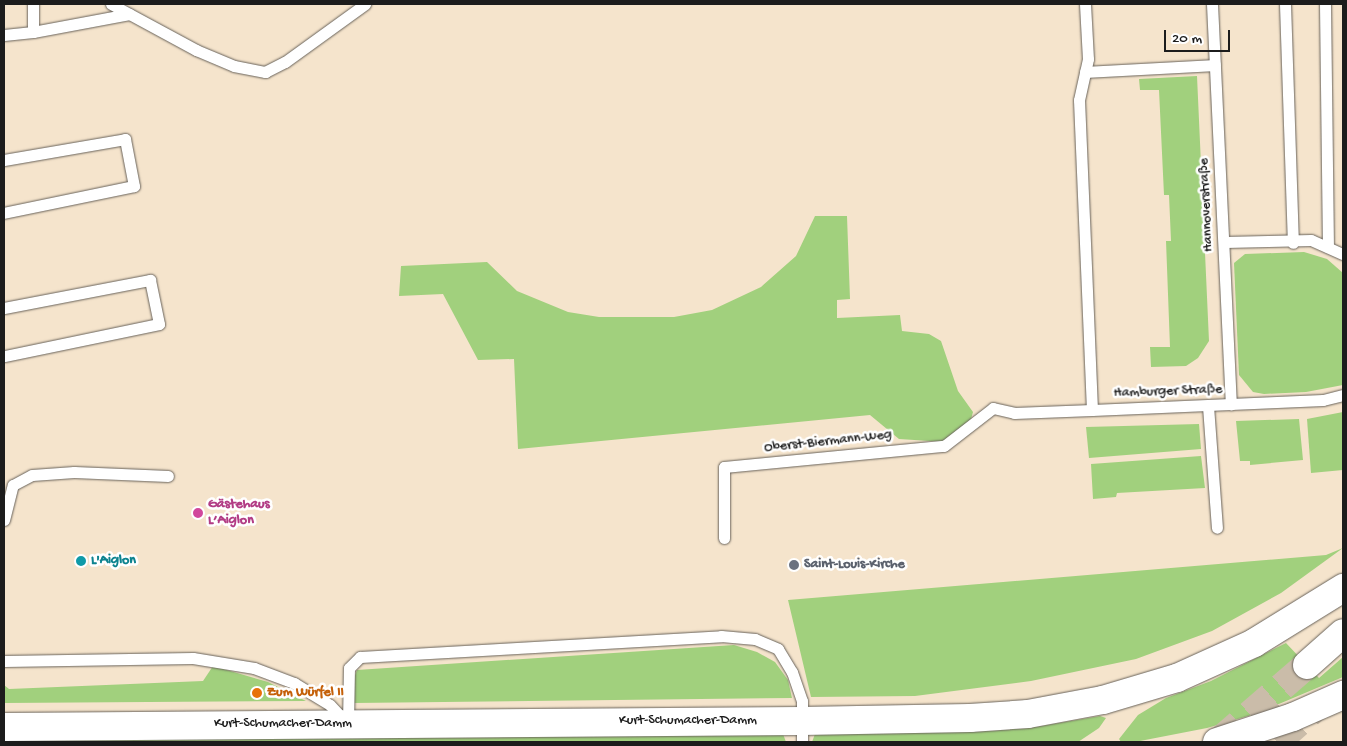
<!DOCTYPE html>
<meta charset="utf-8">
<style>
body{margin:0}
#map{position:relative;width:1347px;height:746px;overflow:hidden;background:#f5e4cc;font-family:"Gochi Hand",sans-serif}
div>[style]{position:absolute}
.green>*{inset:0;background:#a1d07d}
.highway-tunnel>*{height:28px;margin-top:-14px;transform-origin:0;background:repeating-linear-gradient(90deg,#cabca9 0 28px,transparent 0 42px)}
.roads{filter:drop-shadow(0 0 1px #68625a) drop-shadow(0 0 1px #68625a)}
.lane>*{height:11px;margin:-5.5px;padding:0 5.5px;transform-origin:5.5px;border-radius:5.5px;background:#fff}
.secondary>*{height:28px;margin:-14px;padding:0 14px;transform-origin:14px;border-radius:14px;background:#fff}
.highway>*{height:28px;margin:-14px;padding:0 14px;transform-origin:14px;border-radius:14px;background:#fff}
.dots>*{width:14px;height:14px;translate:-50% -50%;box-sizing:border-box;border:2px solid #fff;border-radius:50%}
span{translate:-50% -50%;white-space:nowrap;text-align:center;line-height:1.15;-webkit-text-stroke:5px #fff;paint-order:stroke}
.street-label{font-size:14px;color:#1c1c1c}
.hotel-label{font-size:14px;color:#b23c85;font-weight:700}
.left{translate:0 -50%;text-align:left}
.culture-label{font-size:14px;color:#0d838f;font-weight:700}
.worship-label{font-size:14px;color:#5b616d;font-weight:700}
.food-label{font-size:14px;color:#c56008;font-weight:700}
.frame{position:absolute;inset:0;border:5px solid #1c1c1c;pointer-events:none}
.scale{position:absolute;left:1164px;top:30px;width:66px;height:22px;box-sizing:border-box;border:2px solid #1c1c1c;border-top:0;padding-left:6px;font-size:15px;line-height:18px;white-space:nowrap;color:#1c1c1c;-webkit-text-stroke:4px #fff;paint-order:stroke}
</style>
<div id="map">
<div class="green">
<i style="clip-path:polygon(1197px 76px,1209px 341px,1198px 358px,1186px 366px,1151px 367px,1150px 347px,1170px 347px,1166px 241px,1171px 241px,1169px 195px,1164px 195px,1159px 90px,1140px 90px,1139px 79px)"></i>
<i style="clip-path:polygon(815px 216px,847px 216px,850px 299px,837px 300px,837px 318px,900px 315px,902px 331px,929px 334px,941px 341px,958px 391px,973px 412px,971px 419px,945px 442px,899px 439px,870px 415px,518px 449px,514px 359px,478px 360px,443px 294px,399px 296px,401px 266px,487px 262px,517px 291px,568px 312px,599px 317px,674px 317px,712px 310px,761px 287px,796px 256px)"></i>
<i style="clip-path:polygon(1304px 252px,1327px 259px,1343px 273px,1343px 385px,1306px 392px,1264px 394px,1253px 392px,1239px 375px,1234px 263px,1245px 254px)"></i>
<i style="clip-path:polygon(1343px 412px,1343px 470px,1311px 473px,1307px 419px)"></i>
<i style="clip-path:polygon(1299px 419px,1303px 460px,1250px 465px,1250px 461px,1240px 461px,1236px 421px)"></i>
<i style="clip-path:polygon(1199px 424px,1201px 449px,1089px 458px,1086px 427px)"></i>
<i style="clip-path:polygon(1201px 456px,1205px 488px,1117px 493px,1116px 497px,1093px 499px,1091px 464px)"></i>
<i style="clip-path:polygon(1343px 548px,1281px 593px,1212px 631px,1136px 659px,1031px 681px,915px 696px,811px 697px,788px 600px,1326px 555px)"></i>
<i style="clip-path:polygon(1286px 643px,1319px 678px,1343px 657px,1343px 677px,1255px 714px,1207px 728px,1140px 741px,1121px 742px,1119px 739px,1138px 715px,1166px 698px,1211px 681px)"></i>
<i style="clip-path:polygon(734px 645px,757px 652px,775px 662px,788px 680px,792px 698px,354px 703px,354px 678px,357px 670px)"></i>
<i style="clip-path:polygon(213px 666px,268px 682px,306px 701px,4px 703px,4px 685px,9px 689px,203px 681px)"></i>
<i style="clip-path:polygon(1100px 716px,1106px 718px,1099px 728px,1078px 742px,812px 742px,815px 734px,989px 731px,1029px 728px)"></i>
<i style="clip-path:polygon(783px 734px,786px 742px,4px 742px,4px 739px)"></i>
</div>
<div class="highway-tunnel">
<i style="left:1218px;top:742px;width:118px;rotate:-40.9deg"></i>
<i style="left:1277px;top:742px;width:51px;rotate:-41.8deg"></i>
</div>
<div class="roads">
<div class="lane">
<i style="left:111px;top:4px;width:97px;rotate:28.4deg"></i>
<i style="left:196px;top:50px;width:41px;rotate:22.8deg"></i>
<i style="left:234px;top:66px;width:32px;rotate:11deg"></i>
<i style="left:265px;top:72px;width:22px;rotate:-27deg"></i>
<i style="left:285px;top:62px;width:99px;rotate:-35.9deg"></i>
<i style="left:1085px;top:4px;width:55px;rotate:86.9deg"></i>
<i style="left:1088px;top:59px;width:42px;rotate:102.4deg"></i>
<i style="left:1079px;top:100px;width:310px;rotate:87.6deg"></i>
<i style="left:1212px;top:4px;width:401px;rotate:87.3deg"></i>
<i style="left:1285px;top:4px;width:239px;rotate:88.1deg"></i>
<i style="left:1325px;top:4px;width:243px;rotate:89.3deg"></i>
<i style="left:33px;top:32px;width:98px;rotate:-10.6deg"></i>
<i style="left:4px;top:35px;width:29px;rotate:-6deg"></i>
<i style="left:33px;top:32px;width:28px;rotate:-90deg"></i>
<i style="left:1085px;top:72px;width:130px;rotate:-3.1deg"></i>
<i style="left:4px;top:160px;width:123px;rotate:-9.8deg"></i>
<i style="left:125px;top:139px;width:48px;rotate:79.2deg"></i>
<i style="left:134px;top:186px;width:133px;rotate:168.3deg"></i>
<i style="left:1225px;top:242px;width:86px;rotate:-1.3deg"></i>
<i style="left:1311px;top:240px;width:35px;rotate:24deg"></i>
<i style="left:4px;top:308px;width:149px;rotate:-10.9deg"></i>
<i style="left:150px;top:280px;width:45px;rotate:78.4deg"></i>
<i style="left:159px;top:324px;width:158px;rotate:168.3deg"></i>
<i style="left:1208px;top:406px;width:122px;rotate:85.8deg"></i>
<i style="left:4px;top:520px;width:36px;rotate:-76deg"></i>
<i style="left:13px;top:485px;width:21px;rotate:-28deg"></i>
<i style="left:32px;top:475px;width:42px;rotate:-4.1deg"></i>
<i style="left:74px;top:472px;width:94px;rotate:2.4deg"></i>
<i style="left:724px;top:538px;width:71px;rotate:-90deg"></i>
<i style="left:724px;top:467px;width:221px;rotate:-5.5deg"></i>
<i style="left:944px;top:446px;width:62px;rotate:-37.8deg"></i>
<i style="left:993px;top:408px;width:22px;rotate:13deg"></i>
<i style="left:1014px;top:413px;width:78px;rotate:-2.2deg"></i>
<i style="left:1092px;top:410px;width:231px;rotate:-2.5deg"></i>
<i style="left:1323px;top:400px;width:21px;rotate:-14deg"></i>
<i style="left:4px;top:661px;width:189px;rotate:-0.9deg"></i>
<i style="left:193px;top:658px;width:62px;rotate:9.3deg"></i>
<i style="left:254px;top:668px;width:43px;rotate:20.6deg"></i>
<i style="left:294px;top:683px;width:42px;rotate:31.4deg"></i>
<i style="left:330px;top:705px;width:22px;rotate:47deg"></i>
<i style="left:348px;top:724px;width:56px;rotate:-89deg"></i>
<i style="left:349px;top:668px;width:16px;rotate:-45deg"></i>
<i style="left:360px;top:657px;width:362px;rotate:-3.3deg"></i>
<i style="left:721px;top:636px;width:34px;rotate:5deg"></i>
<i style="left:755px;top:639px;width:25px;rotate:23deg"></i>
<i style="left:778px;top:649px;width:27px;rotate:59deg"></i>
<i style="left:792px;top:672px;width:31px;rotate:71deg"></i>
<i style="left:802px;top:701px;width:41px;rotate:90deg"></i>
</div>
<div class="secondary">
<i style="left:4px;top:727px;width:798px;rotate:-0.43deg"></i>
<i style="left:802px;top:721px;width:168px;rotate:-1deg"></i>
<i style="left:970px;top:718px;width:58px;rotate:-3.9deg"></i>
<i style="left:1028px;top:714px;width:76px;rotate:-10.6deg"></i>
<i style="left:1103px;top:700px;width:77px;rotate:-16.6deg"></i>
<i style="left:1177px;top:678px;width:85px;rotate:-24.4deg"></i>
<i style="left:1254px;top:643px;width:105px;rotate:-31.7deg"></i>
<i style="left:1217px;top:742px;width:80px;rotate:-18.2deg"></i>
<i style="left:1293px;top:717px;width:55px;rotate:-23.7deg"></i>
</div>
<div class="highway">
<i style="left:1307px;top:665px;width:48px;rotate:-41.6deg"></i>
</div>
</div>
<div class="dots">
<i style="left:198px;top:513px;background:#d1479c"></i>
<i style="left:81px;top:561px;background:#0f9aa8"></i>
<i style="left:794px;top:565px;background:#6b7280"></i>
<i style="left:257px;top:693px;background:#e8710a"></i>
</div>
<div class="street-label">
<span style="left:1207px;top:205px;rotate:-93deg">Hannoverstraße</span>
<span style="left:1168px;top:392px;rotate:-2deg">Hamburger Straße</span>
<span style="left:828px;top:442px;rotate:-6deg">Oberst-Biermann-Weg</span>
<span style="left:688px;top:721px">Kurt-Schumacher-Damm</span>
<span style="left:283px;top:724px">Kurt-Schumacher-Damm</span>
</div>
<div class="hotel-label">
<span class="left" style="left:208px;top:513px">Gästehaus<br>L’Aiglon</span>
</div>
<div class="culture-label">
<span class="left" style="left:91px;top:561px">L'Aiglon</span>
</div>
<div class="worship-label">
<span class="left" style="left:804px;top:565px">Saint-Louis-Kirche</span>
</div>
<div class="food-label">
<span class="left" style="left:267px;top:693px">Zum Würfel II</span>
</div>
<div class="frame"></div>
<div class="scale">20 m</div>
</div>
